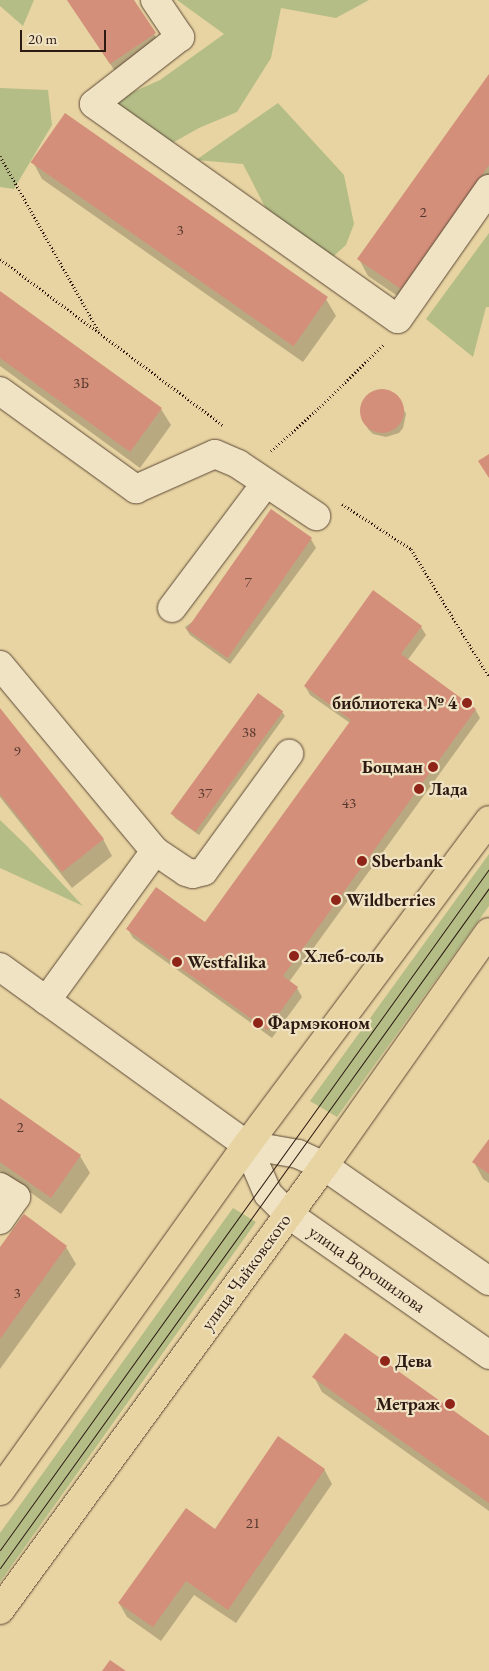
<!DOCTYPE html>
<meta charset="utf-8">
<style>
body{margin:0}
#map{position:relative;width:489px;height:1671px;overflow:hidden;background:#e8d4a2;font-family:"EB Garamond",serif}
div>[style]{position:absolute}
.green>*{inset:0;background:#b4bd86}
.shadow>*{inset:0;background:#0003}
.building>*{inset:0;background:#d38f7a;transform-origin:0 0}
.round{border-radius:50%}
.path>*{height:3px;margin-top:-1.5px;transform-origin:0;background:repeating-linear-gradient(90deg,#2d1a13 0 1px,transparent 0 3.5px)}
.roads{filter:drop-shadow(0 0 1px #5c4837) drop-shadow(0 0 1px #5c4837)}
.minor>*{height:28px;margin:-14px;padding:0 14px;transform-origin:14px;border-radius:14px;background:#f0e3c3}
.major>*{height:28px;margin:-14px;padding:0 14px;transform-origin:14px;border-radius:14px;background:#e8d4a2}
.tram>*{height:1px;margin:-0.5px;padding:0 0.5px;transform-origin:0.5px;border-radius:0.5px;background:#2d1a13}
.dots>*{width:14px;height:14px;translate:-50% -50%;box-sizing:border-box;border:2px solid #f0e3c3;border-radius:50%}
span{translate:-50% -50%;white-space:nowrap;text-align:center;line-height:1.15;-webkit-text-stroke:4.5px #f0e3c3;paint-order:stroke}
.number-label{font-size:15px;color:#56372d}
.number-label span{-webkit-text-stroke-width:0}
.poi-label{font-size:18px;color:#2d1a13;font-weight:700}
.right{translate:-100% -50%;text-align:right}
.left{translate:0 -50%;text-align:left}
.street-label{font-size:18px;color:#2d1a13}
.scale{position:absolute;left:20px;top:30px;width:86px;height:22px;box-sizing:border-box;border:2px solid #2d1a13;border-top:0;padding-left:6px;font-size:15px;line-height:18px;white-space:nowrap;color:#2d1a13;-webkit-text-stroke:4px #f0e3c3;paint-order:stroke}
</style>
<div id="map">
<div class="green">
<i style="clip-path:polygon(0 0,34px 0,23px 26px,0 6px)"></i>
<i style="clip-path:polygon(177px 0,369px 0,336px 18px,281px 8px,271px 58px,237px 112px,199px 128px,151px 155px,115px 100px,160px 80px,224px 34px)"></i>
<i style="clip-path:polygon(0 88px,48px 90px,52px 125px,14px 189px,0 187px)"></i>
<i style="clip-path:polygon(278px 103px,344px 175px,354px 224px,346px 245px,326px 263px,280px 236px,243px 164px,196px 160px)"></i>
<i style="clip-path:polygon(489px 233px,489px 307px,486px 307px,473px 357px,426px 319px)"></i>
<i style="clip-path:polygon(0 820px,26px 845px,83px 906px,0 868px)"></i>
<i style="clip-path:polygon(489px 854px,489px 906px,337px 1117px,310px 1101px)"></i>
<i style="clip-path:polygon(233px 1208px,256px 1222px,0 1582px,0 1533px)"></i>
</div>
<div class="shadow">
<i style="clip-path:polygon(67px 0,132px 0,165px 51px,121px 80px)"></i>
<i style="clip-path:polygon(489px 76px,489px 195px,411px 305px,368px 276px,359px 259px)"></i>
<i style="clip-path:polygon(33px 162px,326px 299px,336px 316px,303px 362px,42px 179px)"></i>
<i style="clip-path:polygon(0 292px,161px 409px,171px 425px,140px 468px,0 366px)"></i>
<i style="clip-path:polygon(377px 391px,384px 391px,397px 396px,406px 414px,403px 428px,399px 433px,386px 437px,373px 434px,368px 429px,361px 411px,366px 399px)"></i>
<i style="clip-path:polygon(311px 539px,316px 548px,230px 664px,190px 635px,185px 627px)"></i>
<i style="clip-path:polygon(421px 627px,426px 635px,407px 661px,475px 709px,480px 718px,289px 982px,297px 988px,302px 997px,272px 1038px,133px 938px,128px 929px,206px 924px,350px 723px,310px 695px,305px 686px)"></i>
<i style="clip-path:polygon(259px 695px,282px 712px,285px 716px,199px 835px,175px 818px,173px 814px)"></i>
<i style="clip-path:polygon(0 710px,103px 839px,112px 856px,72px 888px,0 797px)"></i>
<i style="clip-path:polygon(0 1099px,80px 1156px,90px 1173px,61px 1214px,0 1171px)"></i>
<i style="clip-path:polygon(489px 1142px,489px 1183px,483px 1179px,474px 1162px)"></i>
<i style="clip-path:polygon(24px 1215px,66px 1247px,76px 1264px,0 1369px,0 1249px)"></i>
<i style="clip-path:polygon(314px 1377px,489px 1437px,489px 1511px,322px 1392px)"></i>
<i style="clip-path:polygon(324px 1469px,332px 1484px,236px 1623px,194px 1595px,161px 1641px,127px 1617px,119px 1603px,215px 1531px)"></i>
</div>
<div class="building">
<i style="clip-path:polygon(67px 0,134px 0,156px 33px,110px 64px)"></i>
<i style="clip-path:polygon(489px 74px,489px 165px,401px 289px,357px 259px)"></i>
<i style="left:65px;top:113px;width:321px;height:60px;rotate:35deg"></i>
<i style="clip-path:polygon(0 291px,162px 408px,130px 452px,0 358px)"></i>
<i class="round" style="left:360px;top:389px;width:44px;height:44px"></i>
<i style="clip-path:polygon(489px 454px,489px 478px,478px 461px)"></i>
<i style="left:271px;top:509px;width:50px;height:147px;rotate:35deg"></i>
<i style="clip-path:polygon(373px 590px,422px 626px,401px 654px,476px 709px,283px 976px,298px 987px,267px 1030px,126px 929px,156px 887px,205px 922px,351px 720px,304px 686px)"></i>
<i style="left:258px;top:693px;width:31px;height:149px;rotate:36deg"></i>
<i style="clip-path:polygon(0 708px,104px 839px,62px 872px,0 794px)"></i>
<i style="clip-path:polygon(0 1098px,81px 1155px,51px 1198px,0 1162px)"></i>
<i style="clip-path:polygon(489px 1139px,489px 1174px,472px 1162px)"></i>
<i style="clip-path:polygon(24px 1214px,67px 1246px,0 1339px,0 1247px)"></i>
<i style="clip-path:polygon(345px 1333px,489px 1436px,489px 1503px,312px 1377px)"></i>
<i style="clip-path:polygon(278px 1436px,325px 1469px,228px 1610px,186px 1581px,153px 1627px,118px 1603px,186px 1508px,215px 1529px)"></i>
<i style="clip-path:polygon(110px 1660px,126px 1671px,102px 1671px)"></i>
</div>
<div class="path">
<i style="left:0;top:156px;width:200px;rotate:60.6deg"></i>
<i style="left:0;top:259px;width:279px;rotate:36.7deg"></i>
<i style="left:271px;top:451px;width:66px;rotate:-41.9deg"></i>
<i style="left:320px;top:407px;width:90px;rotate:-44.5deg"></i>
<i style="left:342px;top:504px;width:82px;rotate:33.1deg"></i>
<i style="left:411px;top:549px;width:150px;rotate:58.6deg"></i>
</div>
<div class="roads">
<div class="minor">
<i style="left:155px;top:0;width:45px;rotate:56deg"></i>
<i style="left:180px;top:37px;width:109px;rotate:142.1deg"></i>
<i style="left:94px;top:104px;width:372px;rotate:35.3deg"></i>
<i style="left:398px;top:319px;width:159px;rotate:-55deg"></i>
<i style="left:0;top:391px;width:168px;rotate:35.8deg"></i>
<i style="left:136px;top:489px;width:86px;rotate:-23.9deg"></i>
<i style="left:215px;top:454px;width:25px;rotate:23deg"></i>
<i style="left:238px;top:464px;width:94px;rotate:33.7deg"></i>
<i style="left:172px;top:608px;width:156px;rotate:-53.1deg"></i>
<i style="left:0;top:665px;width:242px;rotate:50.2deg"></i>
<i style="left:155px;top:851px;width:185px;rotate:126deg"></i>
<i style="left:155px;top:851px;width:37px;rotate:34deg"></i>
<i style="left:186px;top:872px;width:7px;rotate:16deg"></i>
<i style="left:193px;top:874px;width:11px;rotate:-15deg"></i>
<i style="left:204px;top:871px;width:145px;rotate:-54deg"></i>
<i style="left:0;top:967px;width:304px;rotate:35.8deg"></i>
<i style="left:247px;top:1145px;width:52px;rotate:10deg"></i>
<i style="left:298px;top:1154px;width:29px;rotate:25deg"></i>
<i style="left:324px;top:1166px;width:201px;rotate:34.9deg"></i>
<i style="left:247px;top:1145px;width:53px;rotate:66.8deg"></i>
<i style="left:268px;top:1194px;width:28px;rotate:45deg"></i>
<i style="left:288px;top:1214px;width:246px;rotate:35deg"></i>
<i style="left:0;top:1187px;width:19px;rotate:32deg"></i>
<i style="left:16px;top:1197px;width:28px;rotate:125deg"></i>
</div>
<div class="major">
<i style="left:0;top:1491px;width:425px;rotate:-54.5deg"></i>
<i style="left:247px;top:1145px;width:405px;rotate:-53.3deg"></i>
<i style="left:0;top:1610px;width:550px;rotate:-53.88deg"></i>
<i style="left:324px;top:1166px;width:286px;rotate:-54.8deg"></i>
</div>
</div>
<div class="tram">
<i style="left:0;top:1550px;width:838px;rotate:-54.32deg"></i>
<i style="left:0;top:1568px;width:838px;rotate:-54.28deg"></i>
</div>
<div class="dots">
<i style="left:467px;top:703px;background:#8f2418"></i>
<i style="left:433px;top:767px;background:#8f2418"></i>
<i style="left:419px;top:789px;background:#8f2418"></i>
<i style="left:362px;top:861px;background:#8f2418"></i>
<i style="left:336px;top:900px;background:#8f2418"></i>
<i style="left:294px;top:956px;background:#8f2418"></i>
<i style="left:177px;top:962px;background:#8f2418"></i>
<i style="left:258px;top:1023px;background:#8f2418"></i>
<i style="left:385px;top:1361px;background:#8f2418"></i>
<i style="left:450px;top:1404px;background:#8f2418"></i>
</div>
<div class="number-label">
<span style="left:423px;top:212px">2</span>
<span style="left:180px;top:230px">3</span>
<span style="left:81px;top:383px">3Б</span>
<span style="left:248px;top:582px">7</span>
<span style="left:249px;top:732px">38</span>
<span style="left:17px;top:751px">9</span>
<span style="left:205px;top:793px">37</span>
<span style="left:349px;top:803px">43</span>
<span style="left:20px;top:1127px">2</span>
<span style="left:17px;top:1293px">3</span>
<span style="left:253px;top:1523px">21</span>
</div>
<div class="poi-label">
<span class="right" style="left:457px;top:703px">библиотека № 4</span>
<span class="right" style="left:423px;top:767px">Боцман</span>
<span class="left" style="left:429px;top:789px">Лада</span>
<span class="left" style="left:372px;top:861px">Sberbank</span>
<span class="left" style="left:346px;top:900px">Wildberries</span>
<span class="left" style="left:304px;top:956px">Хлеб-соль</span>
<span class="left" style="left:187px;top:962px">Westfalika</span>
<span class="left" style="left:268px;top:1023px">Фармэконом</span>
<span class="left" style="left:395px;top:1361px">Дева</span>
<span class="right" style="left:440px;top:1404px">Метраж</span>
</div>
<div class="street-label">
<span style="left:367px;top:1269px;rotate:35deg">улица Ворошилова</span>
<span style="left:246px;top:1272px;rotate:-54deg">улица Чайковского</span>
</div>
<div class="scale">20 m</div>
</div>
